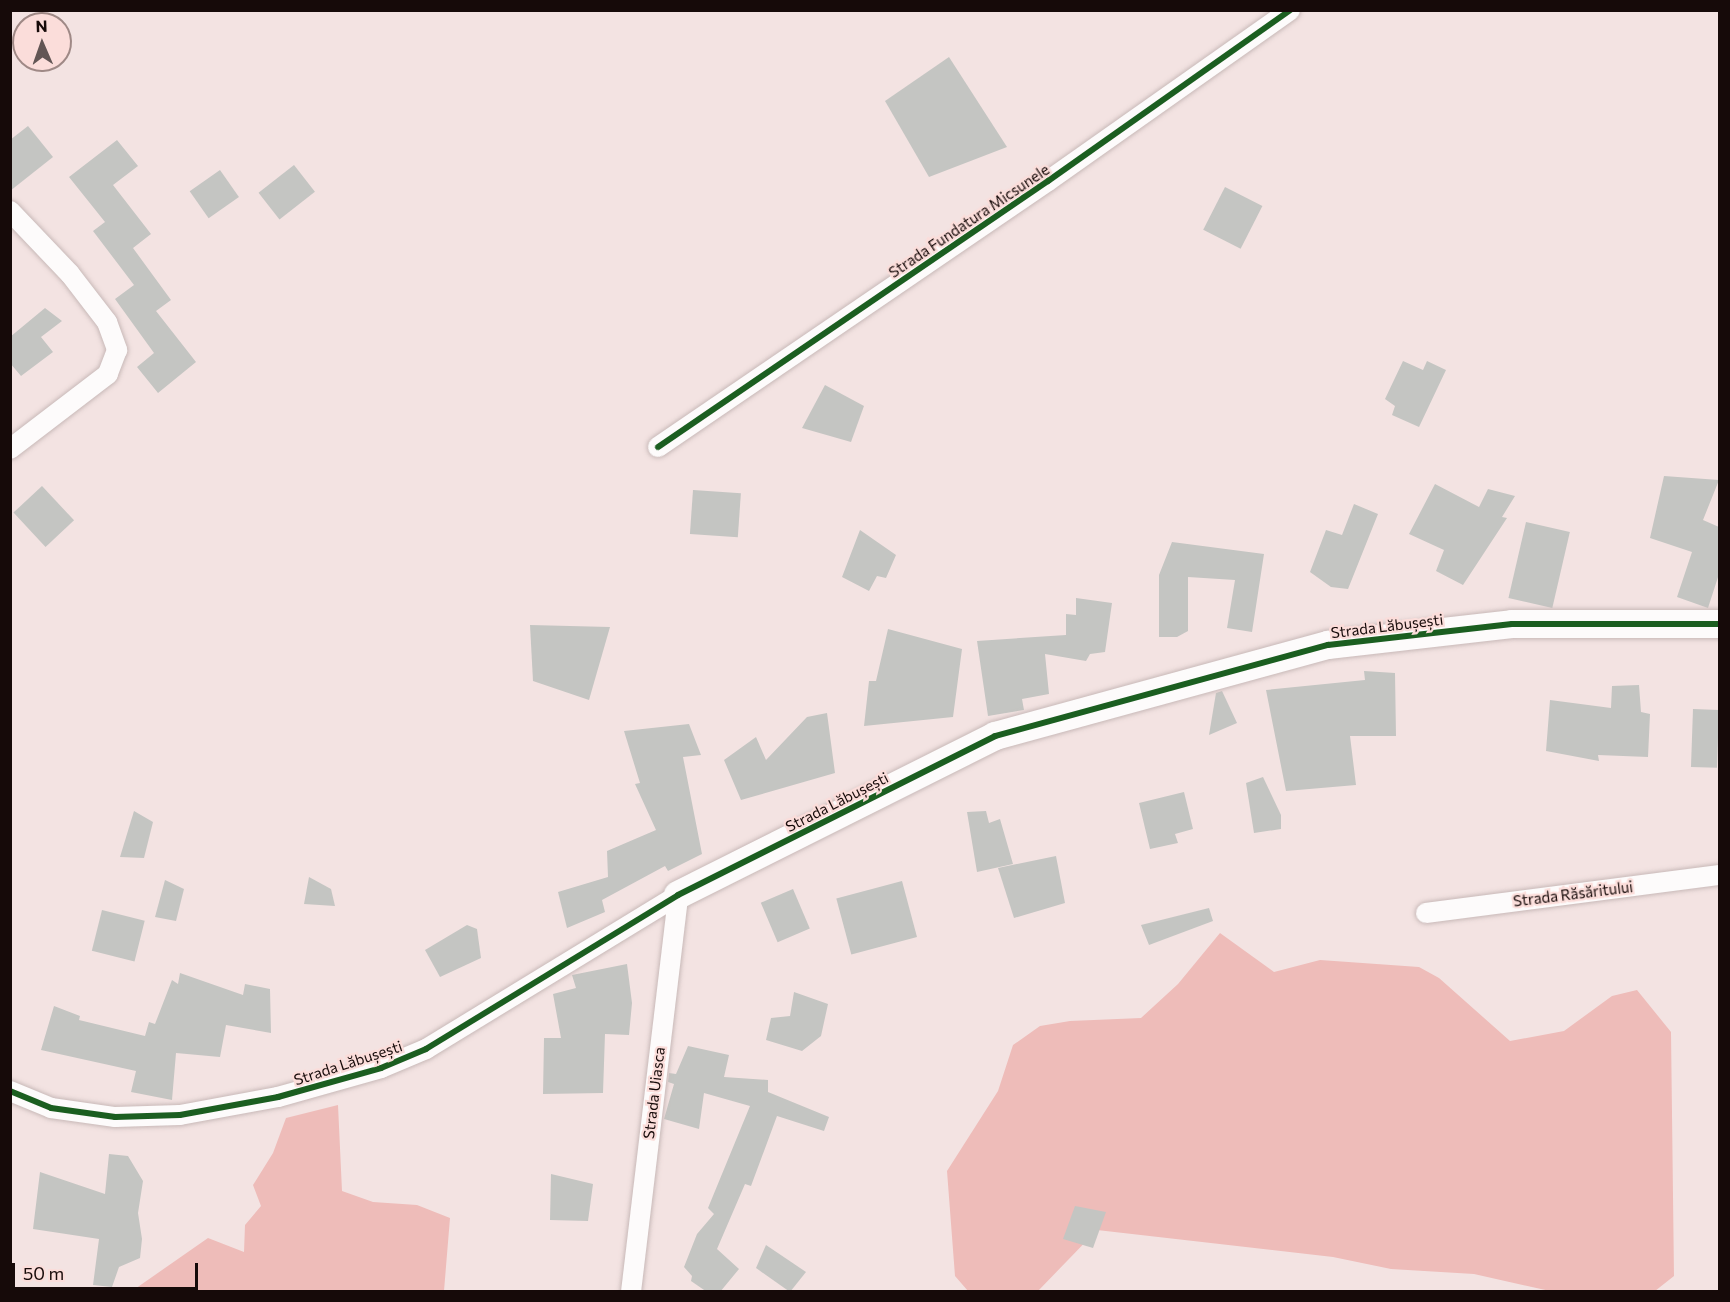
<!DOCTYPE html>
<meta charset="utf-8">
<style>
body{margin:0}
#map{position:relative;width:1730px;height:1302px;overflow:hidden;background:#f3e3e2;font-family:Commissioner,sans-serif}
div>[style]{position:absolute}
.green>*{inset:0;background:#eebcb9}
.building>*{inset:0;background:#c4c5c2;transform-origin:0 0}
.roads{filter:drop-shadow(0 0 2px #c8b9b8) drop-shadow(0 0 2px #c8b9b8)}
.street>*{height:20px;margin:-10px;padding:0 10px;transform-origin:10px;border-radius:10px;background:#fdfbfb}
.secondary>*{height:28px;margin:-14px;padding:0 14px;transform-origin:14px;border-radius:14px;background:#fdfbfb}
.cycleway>*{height:6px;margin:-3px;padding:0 3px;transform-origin:3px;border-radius:3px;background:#1b5e20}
span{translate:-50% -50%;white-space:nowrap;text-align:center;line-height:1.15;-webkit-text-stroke:4.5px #fbddda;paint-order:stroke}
.street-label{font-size:15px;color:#160a09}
.frame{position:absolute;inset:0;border:12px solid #160a09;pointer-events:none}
.north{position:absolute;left:12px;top:12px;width:60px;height:60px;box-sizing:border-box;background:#fbddda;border:2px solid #9f8986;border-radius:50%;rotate:358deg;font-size:16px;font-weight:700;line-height:24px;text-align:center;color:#160a09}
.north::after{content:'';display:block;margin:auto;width:21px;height:27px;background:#635655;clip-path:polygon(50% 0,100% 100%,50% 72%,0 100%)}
.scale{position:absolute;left:12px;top:1263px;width:186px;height:27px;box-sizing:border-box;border:3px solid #160a09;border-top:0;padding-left:8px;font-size:18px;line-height:21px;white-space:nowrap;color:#160a09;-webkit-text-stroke:4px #fbddda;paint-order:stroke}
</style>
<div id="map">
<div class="green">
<i style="clip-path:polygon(1220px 933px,1274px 972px,1320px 960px,1419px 967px,1439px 978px,1510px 1041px,1564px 1031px,1612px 996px,1637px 990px,1671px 1032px,1674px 1276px,1655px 1291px,1550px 1291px,1474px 1274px,1391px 1269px,1333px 1257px,1097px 1230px,1038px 1291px,968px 1291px,955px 1276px,947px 1171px,998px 1091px,1013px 1045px,1040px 1026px,1070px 1021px,1141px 1018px,1178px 984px)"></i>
<i style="clip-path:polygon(338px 1105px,342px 1191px,373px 1202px,417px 1205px,450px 1218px,444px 1291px,132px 1291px,208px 1238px,244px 1252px,245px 1225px,261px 1206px,253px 1185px,273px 1153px,286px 1118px)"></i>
</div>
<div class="building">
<i style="clip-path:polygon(949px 57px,1007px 147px,929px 177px,885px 101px)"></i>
<i style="clip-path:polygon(28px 126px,53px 157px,10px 191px,10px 140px)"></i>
<i style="clip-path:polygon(117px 140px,138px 166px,113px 185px,151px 234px,133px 248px,171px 300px,156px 311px,196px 362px,158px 393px,137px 367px,154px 353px,115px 299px,134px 285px,93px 231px,105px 222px,69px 177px)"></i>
<i style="left:294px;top:165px;width:34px;height:45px;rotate:52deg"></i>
<i style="left:220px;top:170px;width:33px;height:37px;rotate:55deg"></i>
<i style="left:1225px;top:187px;width:42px;height:48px;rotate:27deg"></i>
<i style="clip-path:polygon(45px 308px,62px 321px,41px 337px,53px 352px,21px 376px,10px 363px,10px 337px)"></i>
<i style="clip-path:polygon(1403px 361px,1423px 370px,1427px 361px,1446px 370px,1419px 427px,1392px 415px,1395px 406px,1385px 399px)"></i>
<i style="clip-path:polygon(825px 385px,864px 406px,851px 442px,802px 428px)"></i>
<i style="clip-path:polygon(1664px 476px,1719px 480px,1703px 520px,1719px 527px,1719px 574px,1708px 608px,1677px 597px,1692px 552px,1650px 538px)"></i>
<i style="clip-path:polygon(1435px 484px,1479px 507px,1488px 489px,1515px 496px,1502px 517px,1507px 518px,1463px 585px,1436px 571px,1444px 550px,1409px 534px)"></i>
<i style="left:42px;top:486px;width:47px;height:39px;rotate:47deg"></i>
<i style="left:693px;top:490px;width:48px;height:44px;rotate:4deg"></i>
<i style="clip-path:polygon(1354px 504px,1378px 514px,1348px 589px,1331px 587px,1310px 572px,1326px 530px,1342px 535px)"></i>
<i style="left:1526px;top:522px;width:45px;height:78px;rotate:13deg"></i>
<i style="clip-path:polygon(860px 530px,896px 555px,886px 578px,877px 576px,869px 591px,842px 577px)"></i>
<i style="clip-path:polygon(1172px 542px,1264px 554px,1252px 632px,1227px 628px,1235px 580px,1188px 577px,1188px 631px,1177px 637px,1159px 637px,1159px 575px)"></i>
<i style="clip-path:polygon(1076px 598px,1112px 603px,1105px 652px,1090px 654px,1086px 661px,1045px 654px,1049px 694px,1022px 699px,1024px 710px,988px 716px,977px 641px,1066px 635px,1066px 614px,1076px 615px)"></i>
<i style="clip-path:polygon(530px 625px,610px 627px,589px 700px,533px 681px)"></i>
<i style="clip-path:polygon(888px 629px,962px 649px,953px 717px,864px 726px,869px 681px,876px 681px)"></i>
<i style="clip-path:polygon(1364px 671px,1395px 673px,1396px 736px,1350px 736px,1356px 785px,1286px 791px,1266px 690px,1365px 680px)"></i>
<i style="clip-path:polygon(1639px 685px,1641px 712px,1650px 714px,1648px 757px,1598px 755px,1599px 761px,1546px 751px,1550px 700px,1611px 708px,1612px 686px)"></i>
<i style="clip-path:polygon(1222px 691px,1237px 723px,1209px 735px,1216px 693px)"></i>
<i style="left:1693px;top:709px;width:26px;height:58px;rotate:2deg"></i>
<i style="clip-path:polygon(827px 713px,835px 773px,741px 800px,724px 760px,756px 737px,766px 760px,807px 717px)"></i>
<i style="clip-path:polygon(689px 724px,701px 755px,683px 757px,702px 854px,668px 871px,665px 866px,602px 900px,605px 912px,567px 928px,558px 892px,608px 877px,607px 851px,656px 830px,635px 784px,640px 783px,624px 731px)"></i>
<i style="clip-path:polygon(1263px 777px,1281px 815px,1281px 829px,1254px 833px,1246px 783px)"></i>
<i style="clip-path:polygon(1184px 792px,1193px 829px,1175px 834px,1178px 843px,1150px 849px,1139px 803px)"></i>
<i style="clip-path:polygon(134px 811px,153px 822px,144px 858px,120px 857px)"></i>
<i style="clip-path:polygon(986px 811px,989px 823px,1000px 819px,1013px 864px,977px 872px,967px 812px)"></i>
<i style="clip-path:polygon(1056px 856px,1065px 903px,1014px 918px,998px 868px)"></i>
<i style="clip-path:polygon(309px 877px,331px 889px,335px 906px,304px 904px)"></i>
<i style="clip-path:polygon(165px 880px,184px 889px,176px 921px,155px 917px)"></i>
<i style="left:902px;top:881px;width:58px;height:68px;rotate:75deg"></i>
<i style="left:793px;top:889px;width:43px;height:35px;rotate:67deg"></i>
<i style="clip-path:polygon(1209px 908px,1213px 921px,1149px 945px,1141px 925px)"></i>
<i style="left:102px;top:910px;width:44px;height:42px;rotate:14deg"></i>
<i style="clip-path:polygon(467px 925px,477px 929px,481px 958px,440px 977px,425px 950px)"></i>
<i style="clip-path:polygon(627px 964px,632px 1003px,629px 1035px,605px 1034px,603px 1093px,543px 1094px,544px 1038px,561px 1038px,553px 994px,576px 988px,572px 975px)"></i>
<i style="clip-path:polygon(180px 973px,243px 995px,245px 984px,270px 989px,271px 1033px,226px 1025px,220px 1057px,176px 1053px,172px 1100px,131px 1092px,136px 1071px,41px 1050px,54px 1006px,80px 1016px,79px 1020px,145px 1036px,149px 1022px,155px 1024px,172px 980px,178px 984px)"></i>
<i style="clip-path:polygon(794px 992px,828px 1004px,821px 1036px,802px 1051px,766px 1040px,771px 1018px,790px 1016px)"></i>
<i style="clip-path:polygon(688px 1046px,729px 1055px,724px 1077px,768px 1080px,768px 1092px,829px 1117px,824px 1131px,777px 1116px,751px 1186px,745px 1184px,717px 1249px,739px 1269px,720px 1292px,707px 1292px,691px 1281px,692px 1276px,684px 1267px,697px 1234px,714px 1214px,708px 1208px,750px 1106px,704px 1093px,699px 1129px,664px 1119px,674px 1084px,668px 1082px,669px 1073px,676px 1074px)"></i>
<i style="clip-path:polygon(109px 1154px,128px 1156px,143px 1181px,138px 1213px,142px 1239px,140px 1258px,119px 1267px,112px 1287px,93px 1285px,99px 1239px,33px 1229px,40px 1172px,105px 1194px)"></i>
<i style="clip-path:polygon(551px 1174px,593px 1184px,588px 1221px,550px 1220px)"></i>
<i style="clip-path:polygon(1075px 1206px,1106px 1212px,1093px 1248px,1063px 1239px)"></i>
<i style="clip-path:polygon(766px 1245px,806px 1272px,790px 1292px,756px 1268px)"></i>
</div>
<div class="roads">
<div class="street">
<i style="left:10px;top:211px;width:87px;rotate:46.4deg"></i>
<i style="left:70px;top:274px;width:61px;rotate:52.4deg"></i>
<i style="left:107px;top:322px;width:30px;rotate:70deg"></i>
<i style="left:117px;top:350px;width:26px;rotate:111deg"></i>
<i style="left:108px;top:374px;width:123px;rotate:142.6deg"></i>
<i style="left:658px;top:447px;width:472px;rotate:-34.3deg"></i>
<i style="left:1048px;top:181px;width:296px;rotate:-35.2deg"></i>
<i style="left:1426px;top:913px;width:296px;rotate:-7.4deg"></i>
<i style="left:10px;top:1091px;width:44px;rotate:22.5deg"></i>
<i style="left:51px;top:1108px;width:65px;rotate:8deg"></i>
<i style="left:115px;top:1117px;width:65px;rotate:-1.8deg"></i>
<i style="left:180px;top:1115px;width:100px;rotate:-10.4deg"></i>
<i style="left:278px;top:1097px;width:107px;rotate:-15.7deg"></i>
<i style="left:381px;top:1068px;width:49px;rotate:-22.9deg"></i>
<i style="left:426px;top:1049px;width:295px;rotate:-31.4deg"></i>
<i style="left:631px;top:1292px;width:400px;rotate:-83.2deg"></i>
</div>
<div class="secondary">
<i style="left:678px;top:895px;width:355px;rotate:-26.6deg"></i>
<i style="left:995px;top:736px;width:345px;rotate:-15.3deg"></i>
<i style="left:1328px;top:645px;width:185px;rotate:-6.5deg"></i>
<i style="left:1512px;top:624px;width:208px"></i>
</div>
</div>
<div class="cycleway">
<i style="left:658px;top:447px;width:472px;rotate:-34.3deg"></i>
<i style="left:1048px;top:181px;width:296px;rotate:-35.2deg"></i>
<i style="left:10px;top:1091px;width:44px;rotate:22.5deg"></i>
<i style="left:51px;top:1108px;width:65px;rotate:8deg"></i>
<i style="left:115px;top:1117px;width:65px;rotate:-1.8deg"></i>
<i style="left:180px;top:1115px;width:100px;rotate:-10.4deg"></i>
<i style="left:278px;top:1097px;width:107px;rotate:-15.7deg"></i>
<i style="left:381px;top:1068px;width:49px;rotate:-22.9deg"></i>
<i style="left:426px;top:1049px;width:295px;rotate:-31.4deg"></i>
<i style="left:678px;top:895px;width:355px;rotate:-26.6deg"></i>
<i style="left:995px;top:736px;width:345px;rotate:-15.3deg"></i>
<i style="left:1328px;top:645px;width:185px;rotate:-6.5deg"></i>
<i style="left:1512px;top:624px;width:208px"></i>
</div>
<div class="street-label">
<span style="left:969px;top:221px;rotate:-34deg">Strada Fundatura Micsunele</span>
<span style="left:1387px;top:626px;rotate:-7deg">Strada Lăbușești</span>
<span style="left:837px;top:802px;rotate:-27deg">Strada Lăbușești</span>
<span style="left:1573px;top:894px;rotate:-7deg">Strada Răsăritului</span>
<span style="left:348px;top:1063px;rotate:-18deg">Strada Lăbușești</span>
<span style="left:654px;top:1093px;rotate:-83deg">Strada Uiasca</span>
</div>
<div class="frame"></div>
<div class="north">N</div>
<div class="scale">50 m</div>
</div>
